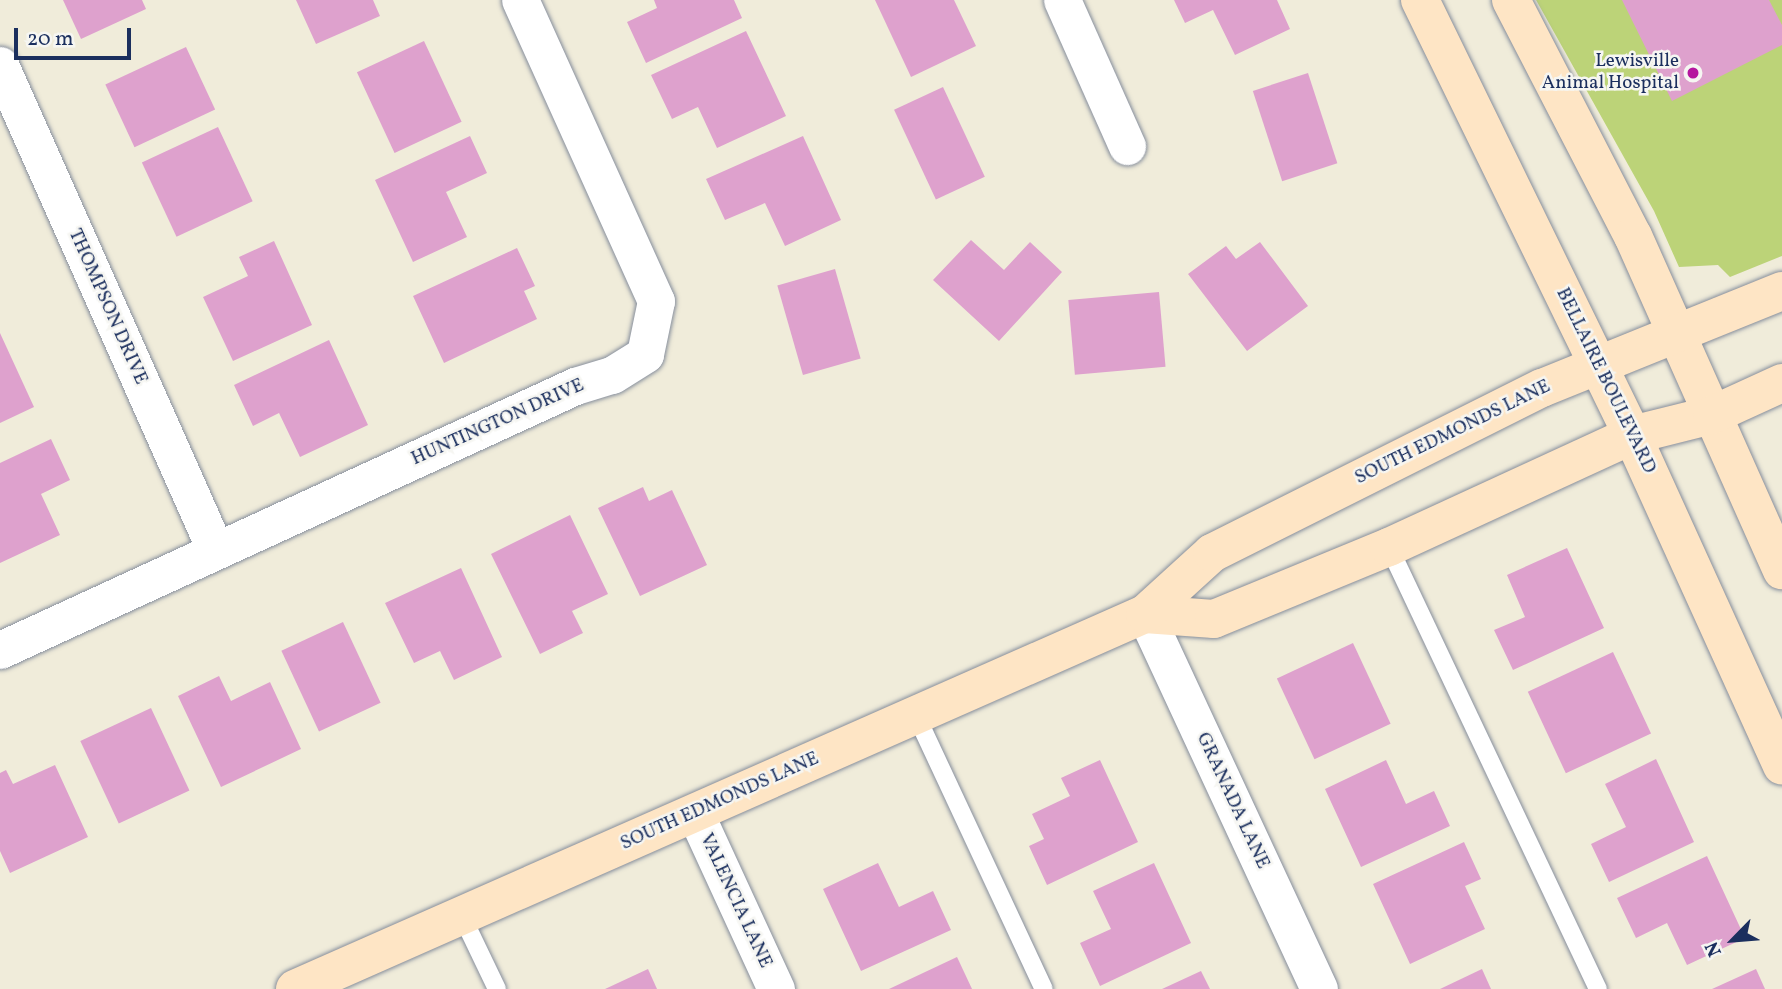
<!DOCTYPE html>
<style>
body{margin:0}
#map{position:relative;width:1782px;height:989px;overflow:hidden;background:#f0ecda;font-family:Vollkorn,serif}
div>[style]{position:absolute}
.green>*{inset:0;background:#bcd378}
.building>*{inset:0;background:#dea1cd;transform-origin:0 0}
.roads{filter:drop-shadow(0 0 2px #868e9c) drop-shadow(0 0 2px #868e9c)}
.lane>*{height:18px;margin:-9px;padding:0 9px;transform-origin:9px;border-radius:9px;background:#fff}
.street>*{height:37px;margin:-18.5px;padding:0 18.5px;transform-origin:18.5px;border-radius:18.5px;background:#fff}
.secondary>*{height:38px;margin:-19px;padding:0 19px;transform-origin:19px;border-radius:19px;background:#fee5c5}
.dots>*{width:19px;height:19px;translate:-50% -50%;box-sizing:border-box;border:4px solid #f6f6f2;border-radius:50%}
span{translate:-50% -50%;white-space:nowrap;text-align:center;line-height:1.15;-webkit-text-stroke:5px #f6f6f2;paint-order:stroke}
.poi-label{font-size:19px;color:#1b2f5e}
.right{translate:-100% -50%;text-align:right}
.street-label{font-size:19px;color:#1b2f5e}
.north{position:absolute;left:1698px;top:905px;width:70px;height:70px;-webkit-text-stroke:5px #f6f6f2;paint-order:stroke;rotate:245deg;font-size:19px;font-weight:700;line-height:28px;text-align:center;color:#1b2f5e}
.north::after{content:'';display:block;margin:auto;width:24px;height:32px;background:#1b2f5e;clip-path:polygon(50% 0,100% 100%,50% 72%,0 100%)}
.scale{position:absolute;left:14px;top:28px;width:117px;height:32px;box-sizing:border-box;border:4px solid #1b2f5e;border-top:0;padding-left:9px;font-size:21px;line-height:24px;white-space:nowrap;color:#1b2f5e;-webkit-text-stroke:5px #f6f6f2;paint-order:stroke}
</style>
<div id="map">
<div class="green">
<i style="clip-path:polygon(1536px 0,1782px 0,1782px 256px,1730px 277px,1718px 265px,1679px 267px,1654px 211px)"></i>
</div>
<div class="building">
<i style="clip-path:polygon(63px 0,142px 0,146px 9px,81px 39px)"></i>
<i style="clip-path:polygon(296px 0,373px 0,380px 16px,316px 44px)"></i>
<i style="clip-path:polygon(654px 0,734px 0,742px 18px,646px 63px,627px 22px,657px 8px)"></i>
<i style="clip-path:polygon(875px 0,954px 0,976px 46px,911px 77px)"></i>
<i style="clip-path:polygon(1174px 0,1277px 0,1290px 29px,1235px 55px,1213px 10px,1185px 23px)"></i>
<i style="clip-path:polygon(1622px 0,1769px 0,1782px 25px,1782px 45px,1672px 101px)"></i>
<i style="clip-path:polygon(746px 31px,786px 116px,717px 148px,698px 107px,672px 119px,651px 75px)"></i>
<i style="left:424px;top:41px;width:89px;height:74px;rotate:65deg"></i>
<i style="left:186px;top:47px;width:69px;height:89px;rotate:65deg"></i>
<i style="left:1308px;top:73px;width:95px;height:58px;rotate:72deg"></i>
<i style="left:943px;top:87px;width:99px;height:54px;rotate:65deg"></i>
<i style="left:218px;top:127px;width:82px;height:84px;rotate:65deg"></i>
<i style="clip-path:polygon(470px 136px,487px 173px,446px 192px,467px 237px,413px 262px,375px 180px)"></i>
<i style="clip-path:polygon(803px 136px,841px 220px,785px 246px,765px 203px,725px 220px,706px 179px)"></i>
<i style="clip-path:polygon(971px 240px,1004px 270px,1030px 242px,1062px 272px,999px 341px,933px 280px)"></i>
<i style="clip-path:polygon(274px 241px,312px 325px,233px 361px,203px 297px,248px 276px,239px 257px)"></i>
<i style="clip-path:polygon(1260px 242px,1308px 306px,1247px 351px,1188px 274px,1226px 246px,1236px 259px)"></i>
<i style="clip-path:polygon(517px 248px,535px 286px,524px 291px,537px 319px,444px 363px,413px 296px)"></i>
<i style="left:835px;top:269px;width:93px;height:60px;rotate:74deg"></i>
<i style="left:1159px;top:292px;width:75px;height:91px;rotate:85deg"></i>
<i style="clip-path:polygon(0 333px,34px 407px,0 423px)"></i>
<i style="clip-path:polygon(329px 340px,368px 425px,300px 457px,279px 413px,253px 426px,234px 385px)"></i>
<i style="clip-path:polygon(51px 439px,70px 480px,41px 494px,60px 535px,0 563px,0 463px)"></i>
<i style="clip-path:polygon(643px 487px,649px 501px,672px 490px,707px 565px,640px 596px,598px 508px)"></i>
<i style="clip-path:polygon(570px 515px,608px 594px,572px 611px,583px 633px,540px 654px,491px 554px)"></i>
<i style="clip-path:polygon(1567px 548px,1604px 628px,1513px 670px,1494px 630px,1525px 617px,1507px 575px)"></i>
<i style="clip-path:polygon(461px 568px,502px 657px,454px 680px,440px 651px,414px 663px,385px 603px)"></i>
<i style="left:343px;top:622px;width:89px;height:68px;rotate:65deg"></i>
<i style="left:1353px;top:643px;width:89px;height:84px;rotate:65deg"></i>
<i style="left:1613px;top:652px;width:90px;height:94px;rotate:65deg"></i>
<i style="clip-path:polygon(219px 676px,231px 701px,270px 682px,301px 749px,221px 787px,178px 696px)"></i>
<i style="left:151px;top:708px;width:91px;height:78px;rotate:65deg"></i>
<i style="clip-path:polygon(1656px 759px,1694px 842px,1609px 882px,1591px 844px,1626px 827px,1605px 784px)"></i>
<i style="clip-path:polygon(1100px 760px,1138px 842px,1047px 885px,1029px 846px,1044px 839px,1032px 814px,1070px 796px,1061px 778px)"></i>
<i style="clip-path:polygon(1386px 760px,1406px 804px,1434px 791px,1450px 826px,1361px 867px,1325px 789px)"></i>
<i style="clip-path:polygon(55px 765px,88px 837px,10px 873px,0 851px,0 773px,6px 770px,13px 784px)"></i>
<i style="clip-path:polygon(1464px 842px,1481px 879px,1465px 886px,1485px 929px,1410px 964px,1373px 884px)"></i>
<i style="clip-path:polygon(1707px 856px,1745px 938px,1687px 965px,1667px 923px,1636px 938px,1617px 898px)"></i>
<i style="clip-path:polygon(878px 863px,899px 907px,933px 891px,951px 930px,861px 971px,823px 889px)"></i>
<i style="clip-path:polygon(1154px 863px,1191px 943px,1100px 986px,1080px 943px,1111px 929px,1093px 891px)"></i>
<i style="clip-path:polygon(957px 957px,972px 989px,889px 989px)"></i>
<i style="clip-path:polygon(648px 969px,657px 989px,605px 989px)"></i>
<i style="clip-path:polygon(1482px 969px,1491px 989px,1440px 989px)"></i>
<i style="clip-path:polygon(1756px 969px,1765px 989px,1712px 989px)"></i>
<i style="clip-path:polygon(1201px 971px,1210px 989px,1162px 989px)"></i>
</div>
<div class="roads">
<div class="lane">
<i style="left:1389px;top:547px;width:489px;rotate:64.7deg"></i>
<i style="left:916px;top:715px;width:302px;rotate:65deg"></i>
<i style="left:462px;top:916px;width:81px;rotate:64.4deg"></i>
</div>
<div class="street">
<i style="left:1062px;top:0;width:160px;rotate:66deg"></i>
<i style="left:0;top:65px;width:530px;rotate:66.05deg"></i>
<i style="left:1145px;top:614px;width:413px;rotate:65.1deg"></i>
<i style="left:0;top:650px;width:633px;rotate:-24.66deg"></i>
<i style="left:575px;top:386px;width:39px;rotate:-17deg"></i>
<i style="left:612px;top:375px;width:39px;rotate:-32deg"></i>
<i style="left:645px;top:354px;width:54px;rotate:-78.3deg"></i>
<i style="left:656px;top:301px;width:330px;rotate:-114.3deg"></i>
<i style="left:695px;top:813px;width:194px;rotate:65.3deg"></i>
</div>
<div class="secondary">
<i style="left:1420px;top:0;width:484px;rotate:64deg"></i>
<i style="left:1632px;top:435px;width:363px;rotate:65.6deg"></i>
<i style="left:1511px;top:0;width:266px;rotate:62.7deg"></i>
<i style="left:1633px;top:236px;width:366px;rotate:66deg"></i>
<i style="left:1145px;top:614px;width:69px;rotate:4.1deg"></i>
<i style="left:1214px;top:619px;width:189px;rotate:-22.4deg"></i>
<i style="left:1389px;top:547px;width:268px;rotate:-24.7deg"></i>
<i style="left:1632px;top:435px;width:82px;rotate:-14deg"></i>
<i style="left:1712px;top:415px;width:77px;rotate:-24.6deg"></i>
<i style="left:295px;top:989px;width:929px;rotate:-23.81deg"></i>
<i style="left:1145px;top:614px;width:91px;rotate:-42.3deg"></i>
<i style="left:1212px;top:553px;width:369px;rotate:-26.6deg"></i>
<i style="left:1542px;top:388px;width:259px;rotate:-22deg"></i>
</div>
</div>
<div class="dots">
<i style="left:1693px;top:73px;background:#b5179e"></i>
</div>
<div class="poi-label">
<span class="right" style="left:1679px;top:73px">Lewisville<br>Animal Hospital</span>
</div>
<div class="street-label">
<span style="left:107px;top:307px;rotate:66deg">THOMPSON DRIVE</span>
<span style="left:1605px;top:381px;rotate:64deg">BELLAIRE BOULEVARD</span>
<span style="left:498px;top:423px;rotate:-24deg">HUNTINGTON DRIVE</span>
<span style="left:1453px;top:433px;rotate:-26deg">SOUTH EDMONDS LANE</span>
<span style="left:1232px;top:801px;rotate:65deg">GRANADA LANE</span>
<span style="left:720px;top:802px;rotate:-24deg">SOUTH EDMONDS LANE</span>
<span style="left:735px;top:901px;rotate:65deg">VALENCIA LANE</span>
</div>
<div class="north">N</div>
<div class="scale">20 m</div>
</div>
